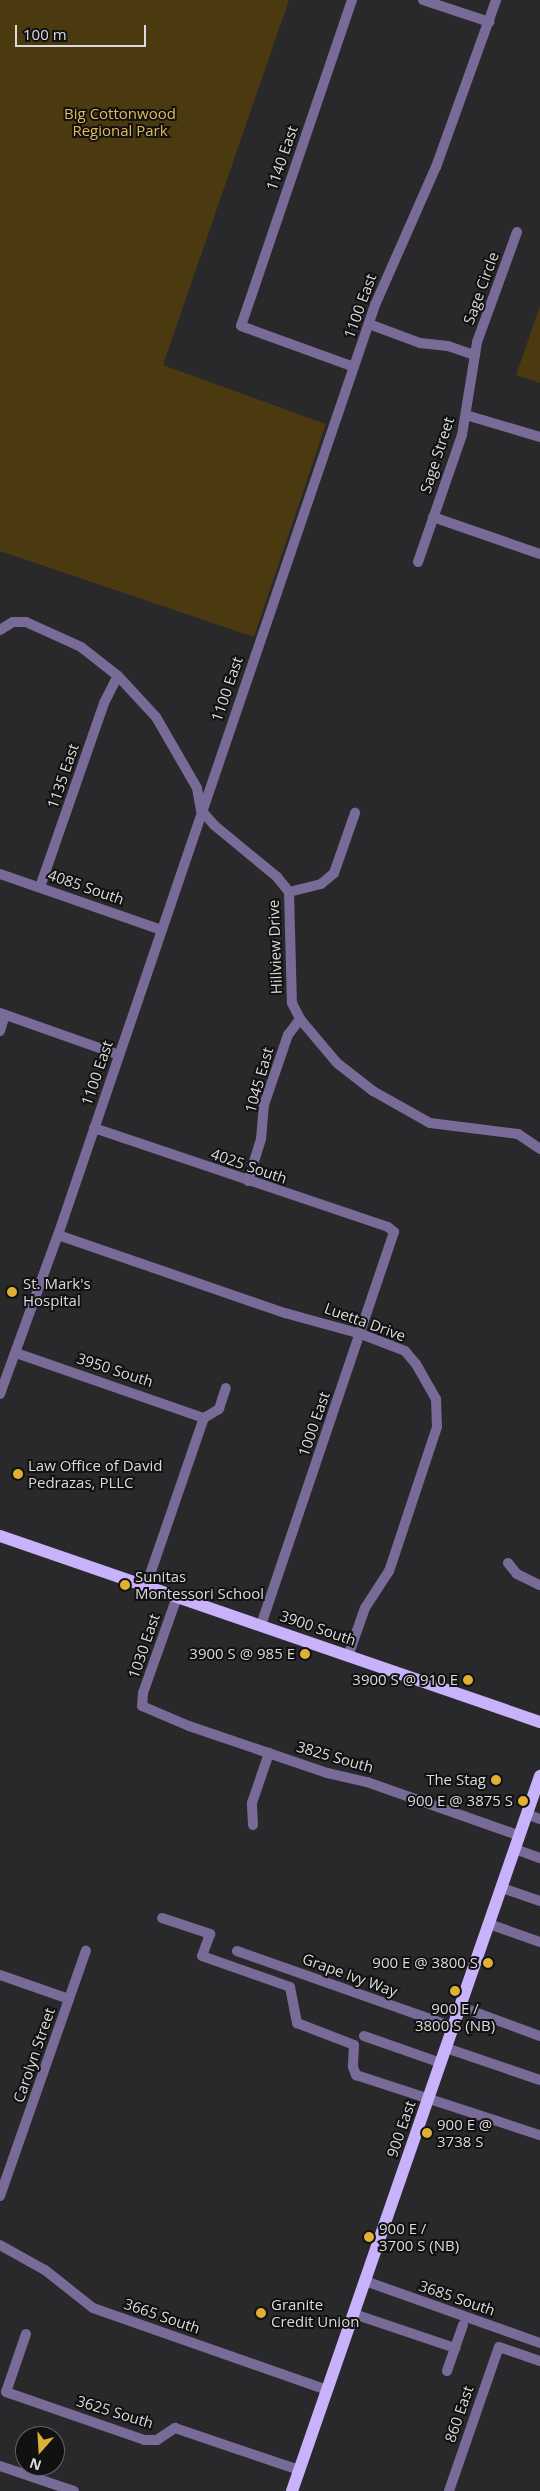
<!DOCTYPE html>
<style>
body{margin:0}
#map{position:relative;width:540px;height:2491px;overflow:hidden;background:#29282b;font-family:"Open Sans",sans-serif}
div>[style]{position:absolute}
.green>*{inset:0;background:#4b3a10}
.minor>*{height:10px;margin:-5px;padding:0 5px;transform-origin:5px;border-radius:5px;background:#786b98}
.major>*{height:12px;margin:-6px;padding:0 6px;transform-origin:6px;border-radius:6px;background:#c7b2fb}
.dots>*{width:14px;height:14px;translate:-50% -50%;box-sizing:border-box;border:2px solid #111112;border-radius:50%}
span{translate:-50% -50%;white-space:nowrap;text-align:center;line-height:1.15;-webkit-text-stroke:4px #111112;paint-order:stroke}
.park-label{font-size:15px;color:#e3bb5a}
.street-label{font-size:15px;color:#dbdbdd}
.poi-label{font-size:15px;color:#dbdbdd}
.left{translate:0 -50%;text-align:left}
.right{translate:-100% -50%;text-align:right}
.north{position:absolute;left:15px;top:2426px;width:50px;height:50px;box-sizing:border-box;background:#111112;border:1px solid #626263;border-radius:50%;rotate:199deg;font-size:14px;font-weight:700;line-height:20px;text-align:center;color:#dbdbdd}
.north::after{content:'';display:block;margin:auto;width:18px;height:22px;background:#dfb034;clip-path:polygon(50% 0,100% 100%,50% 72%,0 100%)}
.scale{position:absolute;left:15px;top:25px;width:131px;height:22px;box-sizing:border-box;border:2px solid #dbdbdd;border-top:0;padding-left:6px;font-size:15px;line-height:18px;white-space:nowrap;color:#dbdbdd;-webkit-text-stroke:4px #111112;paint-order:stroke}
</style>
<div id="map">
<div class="green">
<i style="clip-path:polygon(0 0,289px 0,163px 365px,326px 424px,254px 637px,0 551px)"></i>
<i style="clip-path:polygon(540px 306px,540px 383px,516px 375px)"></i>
</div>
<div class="minor">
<i style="left:352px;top:0;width:344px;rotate:108.8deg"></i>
<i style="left:241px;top:326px;width:120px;rotate:19.9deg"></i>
<i style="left:423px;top:0;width:70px;rotate:18.4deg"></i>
<i style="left:369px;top:324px;width:54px;rotate:20.4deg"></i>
<i style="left:420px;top:343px;width:28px;rotate:6deg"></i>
<i style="left:448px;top:346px;width:28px;rotate:19deg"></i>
<i style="left:466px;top:415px;width:77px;rotate:16.6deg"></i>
<i style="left:433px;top:517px;width:113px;rotate:19.1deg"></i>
<i style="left:418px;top:562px;width:134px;rotate:-70.9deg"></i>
<i style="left:462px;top:435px;width:94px;rotate:-80.8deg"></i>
<i style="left:477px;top:342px;width:117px;rotate:-70deg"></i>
<i style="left:0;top:630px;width:15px;rotate:-32deg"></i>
<i style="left:13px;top:622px;width:13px"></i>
<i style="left:26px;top:622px;width:60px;rotate:24.4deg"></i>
<i style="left:81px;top:647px;width:47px;rotate:38.1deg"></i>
<i style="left:118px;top:676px;width:56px;rotate:47.2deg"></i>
<i style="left:156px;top:717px;width:82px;rotate:60deg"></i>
<i style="left:197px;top:788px;width:22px;rotate:80deg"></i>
<i style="left:201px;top:810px;width:20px;rotate:49deg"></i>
<i style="left:214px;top:825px;width:82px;rotate:39.5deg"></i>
<i style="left:277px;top:877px;width:19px;rotate:51deg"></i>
<i style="left:289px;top:892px;width:111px;rotate:88.5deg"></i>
<i style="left:292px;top:1003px;width:18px;rotate:63deg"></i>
<i style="left:300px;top:1019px;width:57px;rotate:49.9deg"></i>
<i style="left:337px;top:1063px;width:46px;rotate:37.9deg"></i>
<i style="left:373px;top:1091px;width:65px;rotate:29.3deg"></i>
<i style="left:430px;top:1123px;width:89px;rotate:7.1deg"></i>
<i style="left:518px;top:1134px;width:27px;rotate:34deg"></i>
<i style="left:0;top:874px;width:171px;rotate:19.1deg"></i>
<i style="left:40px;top:887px;width:195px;rotate:-70.8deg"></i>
<i style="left:104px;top:703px;width:30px;rotate:-63deg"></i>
<i style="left:289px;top:892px;width:33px;rotate:-14deg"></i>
<i style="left:321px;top:884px;width:17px;rotate:-40deg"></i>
<i style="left:334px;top:873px;width:64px;rotate:-70.7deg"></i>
<i style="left:0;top:1013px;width:126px;rotate:19.4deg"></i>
<i style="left:0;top:1031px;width:17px;rotate:-73deg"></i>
<i style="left:94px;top:1128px;width:310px;rotate:18.6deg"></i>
<i style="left:388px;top:1227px;width:8px;rotate:40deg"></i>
<i style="left:394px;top:1232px;width:416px;rotate:108.7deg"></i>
<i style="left:248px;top:1181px;width:44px;rotate:-72.8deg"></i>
<i style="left:261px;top:1139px;width:34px;rotate:-85deg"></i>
<i style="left:264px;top:1105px;width:74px;rotate:-71.1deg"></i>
<i style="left:288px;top:1035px;width:20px;rotate:-53deg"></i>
<i style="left:58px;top:1235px;width:240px;rotate:19deg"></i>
<i style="left:285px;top:1313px;width:79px;rotate:15.4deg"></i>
<i style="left:361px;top:1334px;width:47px;rotate:21.1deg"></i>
<i style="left:405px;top:1351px;width:17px;rotate:50deg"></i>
<i style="left:416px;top:1364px;width:40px;rotate:60.3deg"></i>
<i style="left:436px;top:1399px;width:28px;rotate:88deg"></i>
<i style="left:437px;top:1427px;width:152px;rotate:108.4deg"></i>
<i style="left:389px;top:1571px;width:44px;rotate:123deg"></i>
<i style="left:365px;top:1608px;width:51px;rotate:109.5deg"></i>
<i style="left:16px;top:1353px;width:199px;rotate:19.1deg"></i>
<i style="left:0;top:1394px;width:169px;rotate:-70deg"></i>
<i style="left:58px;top:1235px;width:983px;rotate:-71.18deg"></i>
<i style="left:375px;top:305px;width:151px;rotate:-66.2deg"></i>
<i style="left:436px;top:167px;width:177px;rotate:-70.2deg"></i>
<i style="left:508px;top:1563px;width:14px;rotate:51deg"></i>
<i style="left:517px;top:1574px;width:25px;rotate:26deg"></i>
<i style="left:146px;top:1586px;width:178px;rotate:-71deg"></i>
<i style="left:204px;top:1418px;width:17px;rotate:-31deg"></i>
<i style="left:219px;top:1409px;width:22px;rotate:-72deg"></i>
<i style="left:177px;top:1597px;width:102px;rotate:109.5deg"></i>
<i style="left:143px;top:1693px;width:13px;rotate:94deg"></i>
<i style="left:142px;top:1706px;width:51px;rotate:23.1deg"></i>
<i style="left:189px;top:1726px;width:146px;rotate:18.8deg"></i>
<i style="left:327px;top:1773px;width:41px;rotate:12.7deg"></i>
<i style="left:367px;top:1782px;width:162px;rotate:19.4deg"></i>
<i style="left:527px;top:1814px;width:14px;rotate:21deg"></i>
<i style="left:253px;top:1825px;width:22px;rotate:-93deg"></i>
<i style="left:252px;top:1803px;width:53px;rotate:-71.2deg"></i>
<i style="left:515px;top:1849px;width:27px;rotate:20deg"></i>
<i style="left:502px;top:1888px;width:40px;rotate:18.9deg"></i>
<i style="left:162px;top:1918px;width:51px;rotate:18.4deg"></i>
<i style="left:210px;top:1934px;width:23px;rotate:110deg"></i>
<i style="left:202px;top:1956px;width:93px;rotate:19.4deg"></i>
<i style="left:290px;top:1987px;width:37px;rotate:79deg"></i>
<i style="left:297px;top:2023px;width:61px;rotate:21.1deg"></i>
<i style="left:354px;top:2045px;width:22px;rotate:93deg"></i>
<i style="left:353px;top:2067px;width:9px;rotate:69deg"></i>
<i style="left:356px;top:2075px;width:194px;rotate:18.1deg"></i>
<i style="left:489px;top:1924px;width:54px;rotate:19.4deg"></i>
<i style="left:237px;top:1951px;width:229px;rotate:19.4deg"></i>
<i style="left:0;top:1975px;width:73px;rotate:19.2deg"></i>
<i style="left:461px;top:2007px;width:84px;rotate:20.2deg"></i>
<i style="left:364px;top:2036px;width:82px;rotate:19.3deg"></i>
<i style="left:446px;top:2048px;width:99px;rotate:18.8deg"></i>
<i style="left:0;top:2196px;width:260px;rotate:-70.7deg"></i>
<i style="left:0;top:2245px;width:51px;rotate:29.1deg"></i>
<i style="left:45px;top:2270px;width:61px;rotate:38.4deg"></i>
<i style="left:93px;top:2308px;width:248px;rotate:19.3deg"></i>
<i style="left:365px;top:2281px;width:186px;rotate:19.5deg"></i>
<i style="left:354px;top:2314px;width:107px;rotate:18.6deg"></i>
<i style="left:26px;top:2334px;width:61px;rotate:109deg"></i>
<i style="left:6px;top:2392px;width:147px;rotate:19.1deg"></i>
<i style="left:145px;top:2440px;width:12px"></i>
<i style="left:157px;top:2440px;width:22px;rotate:-34deg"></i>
<i style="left:175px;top:2428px;width:131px;rotate:18.7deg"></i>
<i style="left:447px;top:2371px;width:49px;rotate:-70.8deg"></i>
<i style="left:0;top:2466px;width:78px;rotate:18.7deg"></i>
<i style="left:449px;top:2491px;width:152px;rotate:-70.9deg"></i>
<i style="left:499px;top:2347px;width:43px;rotate:18.9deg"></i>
</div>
<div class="major">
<i style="left:0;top:1536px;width:571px;rotate:19.01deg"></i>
<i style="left:292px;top:2491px;width:757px;rotate:-70.87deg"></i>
</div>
<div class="dots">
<i style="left:12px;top:1292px;background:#dfb034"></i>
<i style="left:18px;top:1474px;background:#dfb034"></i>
<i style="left:125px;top:1585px;background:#dfb034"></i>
<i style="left:305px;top:1654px;background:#dfb034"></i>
<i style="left:468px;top:1680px;background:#dfb034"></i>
<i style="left:496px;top:1780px;background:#dfb034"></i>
<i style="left:523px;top:1801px;background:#dfb034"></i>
<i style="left:488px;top:1963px;background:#dfb034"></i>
<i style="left:455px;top:1991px;background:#dfb034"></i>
<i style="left:427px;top:2133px;background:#dfb034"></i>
<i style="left:369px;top:2237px;background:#dfb034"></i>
<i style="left:261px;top:2313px;background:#dfb034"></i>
</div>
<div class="park-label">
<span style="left:120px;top:122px">Big Cottonwood<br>Regional Park</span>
</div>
<div class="street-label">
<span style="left:282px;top:158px;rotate:-71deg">1140 East</span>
<span style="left:481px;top:288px;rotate:-70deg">Sage Circle</span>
<span style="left:360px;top:306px;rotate:-70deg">1100 East</span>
<span style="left:437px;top:455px;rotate:-72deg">Sage Street</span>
<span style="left:227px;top:689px;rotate:-71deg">1100 East</span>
<span style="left:63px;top:776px;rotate:-71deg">1135 East</span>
<span style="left:86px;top:887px;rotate:19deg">4085 South</span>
<span style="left:275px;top:947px;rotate:-92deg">Hillview Drive</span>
<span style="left:97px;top:1073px;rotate:-71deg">1100 East</span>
<span style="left:259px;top:1080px;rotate:-74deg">1045 East</span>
<span style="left:249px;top:1166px;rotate:19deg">4025 South</span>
<span style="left:365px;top:1322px;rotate:20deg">Luetta Drive</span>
<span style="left:115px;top:1370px;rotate:18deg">3950 South</span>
<span style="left:314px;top:1424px;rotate:-71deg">1000 East</span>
<span style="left:318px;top:1628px;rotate:19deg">3900 South</span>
<span style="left:144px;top:1646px;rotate:-71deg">1030 East</span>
<span style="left:335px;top:1757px;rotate:16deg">3825 South</span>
<span style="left:350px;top:1975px;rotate:20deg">Grape Ivy Way</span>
<span style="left:34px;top:2055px;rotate:-71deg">Carolyn Street</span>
<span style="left:401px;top:2129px;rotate:-71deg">900 East</span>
<span style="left:457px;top:2298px;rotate:19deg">3685 South</span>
<span style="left:162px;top:2316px;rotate:19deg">3665 South</span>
<span style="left:115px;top:2412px;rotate:17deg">3625 South</span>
<span style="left:459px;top:2414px;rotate:-71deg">860 East</span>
</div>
<div class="poi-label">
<span class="left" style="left:23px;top:1292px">St. Mark's<br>Hospital</span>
<span class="left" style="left:28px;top:1474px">Law Office of David<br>Pedrazas, PLLC</span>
<span class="left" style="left:135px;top:1585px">Sunitas<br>Montessori School</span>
<span class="right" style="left:295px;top:1654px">3900 S @ 985 E</span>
<span class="right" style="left:458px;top:1680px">3900 S @ 910 E</span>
<span class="right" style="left:486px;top:1780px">The Stag</span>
<span class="right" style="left:513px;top:1801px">900 E @ 3875 S</span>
<span class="right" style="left:478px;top:1963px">900 E @ 3800 S</span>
<span style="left:455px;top:2017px">900 E /<br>3800 S (NB)</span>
<span class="left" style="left:437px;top:2133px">900 E @<br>3738 S</span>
<span class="left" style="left:379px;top:2237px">900 E /<br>3700 S (NB)</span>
<span class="left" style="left:271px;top:2313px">Granite<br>Credit Union</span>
</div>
<div class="north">N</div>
<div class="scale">100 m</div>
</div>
